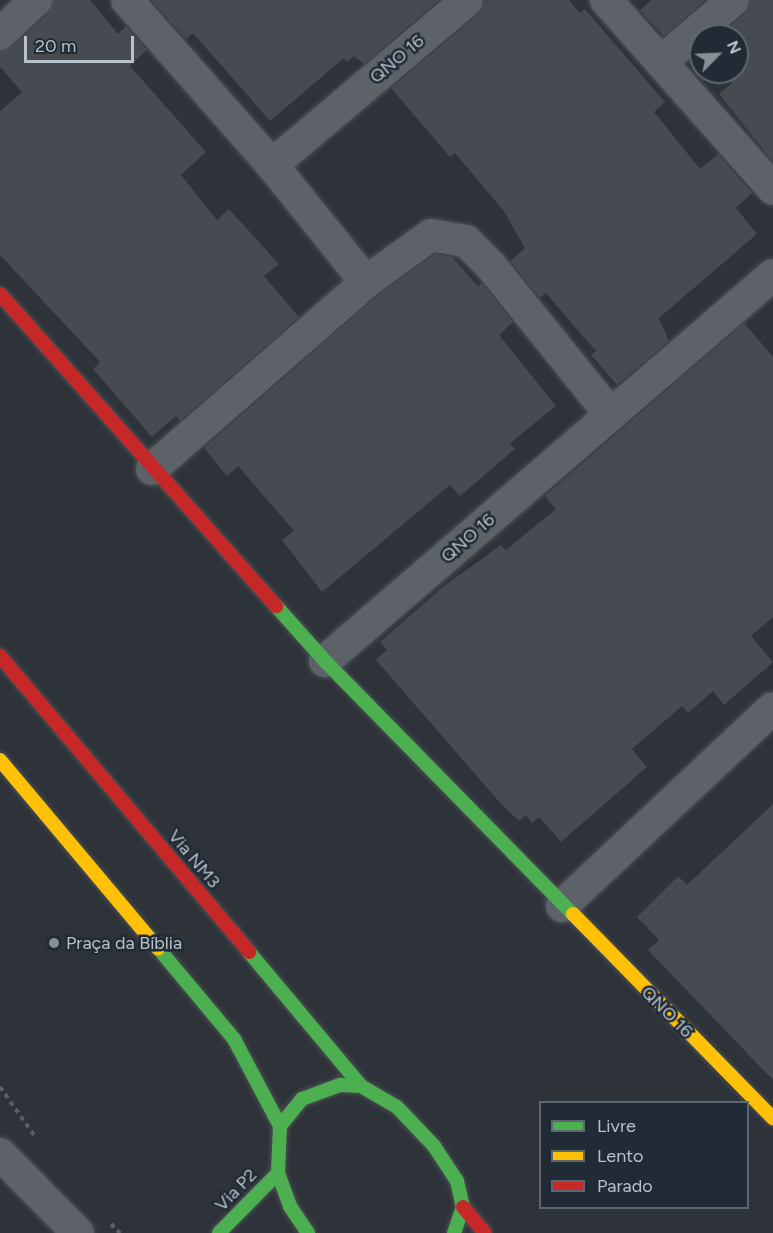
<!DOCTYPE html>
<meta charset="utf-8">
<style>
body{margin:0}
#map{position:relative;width:773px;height:1233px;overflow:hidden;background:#2d3339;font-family:Figtree,sans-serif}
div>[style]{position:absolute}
.building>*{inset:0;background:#454b50}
.path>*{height:4px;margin-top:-2px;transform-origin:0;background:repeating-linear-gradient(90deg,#5a6164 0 4.5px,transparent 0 9px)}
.roads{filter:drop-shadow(0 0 2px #4b4f54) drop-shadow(0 0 2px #4b4f54)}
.street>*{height:32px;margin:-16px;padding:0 16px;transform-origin:16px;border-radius:16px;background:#5d6268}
.fast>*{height:14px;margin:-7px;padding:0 7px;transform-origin:7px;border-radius:7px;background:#4caf50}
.slow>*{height:14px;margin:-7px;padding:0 7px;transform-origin:7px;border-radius:7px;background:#ffc107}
.jam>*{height:14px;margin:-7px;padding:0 7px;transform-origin:7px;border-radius:7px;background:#c62828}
.dots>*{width:16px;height:16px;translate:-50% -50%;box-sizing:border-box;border:3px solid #202b35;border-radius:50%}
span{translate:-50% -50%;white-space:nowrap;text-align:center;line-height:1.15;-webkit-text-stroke:5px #202b35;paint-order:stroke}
.street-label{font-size:18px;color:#b8c1ca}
.poi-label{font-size:18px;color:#b8c1ca}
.left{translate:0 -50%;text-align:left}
.legend{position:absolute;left:539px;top:1101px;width:210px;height:108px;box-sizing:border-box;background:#202b35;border:2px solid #5d6771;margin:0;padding:8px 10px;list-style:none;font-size:18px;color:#b8c1ca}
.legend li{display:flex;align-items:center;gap:12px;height:30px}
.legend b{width:30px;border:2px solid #5d6771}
.north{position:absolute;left:689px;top:24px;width:60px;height:60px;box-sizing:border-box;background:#202b35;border:2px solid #5d6771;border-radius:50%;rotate:66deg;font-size:16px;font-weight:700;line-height:24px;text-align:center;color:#b8c1ca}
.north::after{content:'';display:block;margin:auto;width:21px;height:27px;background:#878f97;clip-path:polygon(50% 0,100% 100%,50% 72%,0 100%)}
.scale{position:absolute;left:24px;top:36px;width:110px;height:27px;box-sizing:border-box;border:3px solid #b8c1ca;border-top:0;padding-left:8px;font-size:18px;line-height:21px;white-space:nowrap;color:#b8c1ca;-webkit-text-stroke:4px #202b35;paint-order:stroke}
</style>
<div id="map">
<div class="building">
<i style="clip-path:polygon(53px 0,90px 0,118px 34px,126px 26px,147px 50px,130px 66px,206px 152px,181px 175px,217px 220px,229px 209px,279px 264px,264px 276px,299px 317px,180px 421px,176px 416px,152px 437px,93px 369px,100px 362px,0 255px,0 111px,22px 92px,0 67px,0 51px,12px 47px,48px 13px)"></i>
<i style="clip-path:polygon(151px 0,439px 0,364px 64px,354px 56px,347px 62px,344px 58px,270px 121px,193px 33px,186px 39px)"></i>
<i style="clip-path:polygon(485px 0,569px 0,580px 13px,585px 9px,665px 102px,654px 112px,700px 169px,718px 154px,752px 193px,736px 208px,757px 234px,659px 318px,669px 341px,617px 385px,591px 355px,596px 351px,587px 341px,546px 293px,540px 298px,510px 261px,525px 248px,503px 210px,455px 153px,450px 157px,391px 88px,479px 14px)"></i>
<i style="clip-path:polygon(651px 0,705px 0,664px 36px,640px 11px)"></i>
<i style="clip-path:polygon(751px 0,773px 0,773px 162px,719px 94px,732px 83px,722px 72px,737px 72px,737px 36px,719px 36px,745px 13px)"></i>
<i style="clip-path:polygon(435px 254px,452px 257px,478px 286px,482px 283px,513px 322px,499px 335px,556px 406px,510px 443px,515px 449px,460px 496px,450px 485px,322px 592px,282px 540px,294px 531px,238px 466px,227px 476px,204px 448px,377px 296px)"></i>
<i style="clip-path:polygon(744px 323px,773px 357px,773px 617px,751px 636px,773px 662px,724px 705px,713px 691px,688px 713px,682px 706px,632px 749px,647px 767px,561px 842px,539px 817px,532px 823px,526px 815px,519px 821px,502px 805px,376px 660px,387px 650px,380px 642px,444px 586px,501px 545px,506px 550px,556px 509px,545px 496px)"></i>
<i style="clip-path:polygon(773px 804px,773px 1080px,648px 950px,659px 940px,637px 917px,678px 876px,687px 885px)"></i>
</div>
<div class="path">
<i style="left:0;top:1087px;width:59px;rotate:54.7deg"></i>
<i style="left:111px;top:1224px;width:13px;rotate:45deg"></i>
</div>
<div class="roads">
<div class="street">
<i style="left:127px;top:0;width:220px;rotate:48.7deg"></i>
<i style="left:272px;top:165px;width:150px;rotate:51.2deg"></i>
<i style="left:606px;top:0;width:252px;rotate:48.5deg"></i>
<i style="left:0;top:34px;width:50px;rotate:-43.4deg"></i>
<i style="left:661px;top:62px;width:95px;rotate:-40.7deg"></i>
<i style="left:272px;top:165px;width:255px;rotate:-40.2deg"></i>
<i style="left:152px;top:469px;width:284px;rotate:-41.1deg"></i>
<i style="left:366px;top:282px;width:80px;rotate:-35.9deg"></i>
<i style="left:431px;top:235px;width:36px;rotate:10deg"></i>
<i style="left:466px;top:241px;width:35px;rotate:45deg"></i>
<i style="left:491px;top:266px;width:191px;rotate:51.2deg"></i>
<i style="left:325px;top:661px;width:591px;rotate:-40.75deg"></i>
<i style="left:562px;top:906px;width:289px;rotate:-43.2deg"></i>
<i style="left:0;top:1154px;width:111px;rotate:45.4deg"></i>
</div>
<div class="fast">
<i style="left:276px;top:606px;width:74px;rotate:48.3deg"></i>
<i style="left:325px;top:661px;width:354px;rotate:45.6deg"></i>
<i style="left:158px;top:948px;width:119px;rotate:50.1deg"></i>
<i style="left:234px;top:1039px;width:98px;rotate:62.1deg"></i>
<i style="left:249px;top:952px;width:175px;rotate:50.1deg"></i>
<i style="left:219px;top:1233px;width:84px;rotate:-45.5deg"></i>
<i style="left:308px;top:1233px;width:32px;rotate:-124deg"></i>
<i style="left:290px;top:1206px;width:35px;rotate:-110deg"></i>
<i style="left:278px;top:1173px;width:47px;rotate:-87.6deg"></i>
<i style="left:280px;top:1126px;width:35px;rotate:-51deg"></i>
<i style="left:302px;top:1099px;width:40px;rotate:-20.2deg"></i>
<i style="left:340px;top:1085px;width:21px;rotate:3deg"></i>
<i style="left:361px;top:1086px;width:42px;rotate:30.3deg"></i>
<i style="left:397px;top:1107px;width:54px;rotate:46.5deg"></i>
<i style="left:434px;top:1146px;width:42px;rotate:56.7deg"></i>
<i style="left:457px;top:1181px;width:27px;rotate:77deg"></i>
<i style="left:463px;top:1207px;width:28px;rotate:109deg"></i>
</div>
<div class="slow">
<i style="left:0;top:760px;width:246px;rotate:50deg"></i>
<i style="left:573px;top:914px;width:286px;rotate:45.6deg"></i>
</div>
<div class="jam">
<i style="left:0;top:294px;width:417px;rotate:48.5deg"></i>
<i style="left:0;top:656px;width:387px;rotate:49.9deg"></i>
<i style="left:463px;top:1207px;width:34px;rotate:50deg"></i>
</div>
</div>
<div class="dots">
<i style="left:54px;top:943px;background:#878f97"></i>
</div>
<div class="street-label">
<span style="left:397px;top:59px;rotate:-40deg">QNO 16</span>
<span style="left:468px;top:538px;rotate:-41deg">QNO 16</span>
<span style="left:194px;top:859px;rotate:50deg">Via NM3</span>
<span style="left:667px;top:1012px;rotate:45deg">QNO 16</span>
<span style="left:236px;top:1190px;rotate:-46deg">Via P2</span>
</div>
<div class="poi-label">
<span class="left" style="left:66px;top:943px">Praça da Bíblia</span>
</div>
<ul class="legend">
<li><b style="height:8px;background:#4caf50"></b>Livre</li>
<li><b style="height:8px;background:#ffc107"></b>Lento</li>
<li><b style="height:8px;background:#c62828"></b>Parado</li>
</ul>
<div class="north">N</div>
<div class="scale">20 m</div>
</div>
